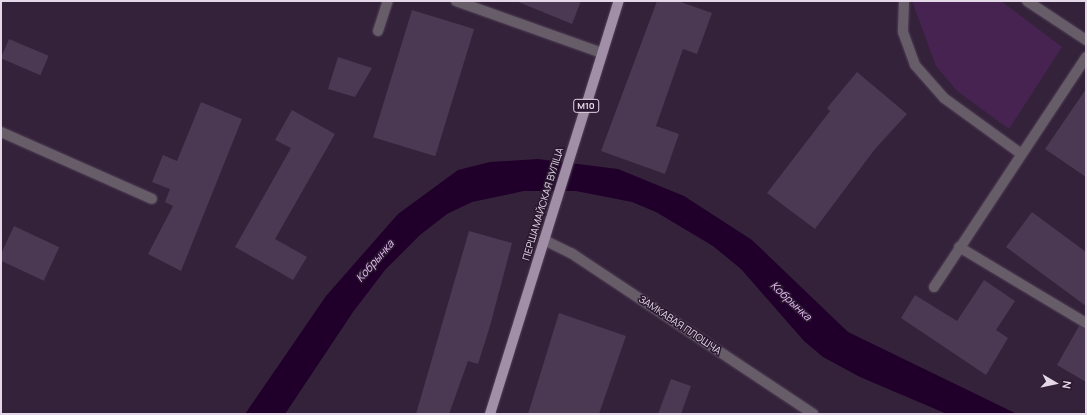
<!DOCTYPE html>
<meta charset="utf-8">
<style>
body{margin:0}
#map{position:relative;width:1087px;height:415px;overflow:hidden;background:#34223a;font-family:Manrope,sans-serif}
div>[style]{position:absolute}
.green>*{inset:0;background:#472352}
.water>*{inset:0;background:#20002a}
.building>*{inset:0;background:#4b3852;transform-origin:0 0}
.roads{filter:drop-shadow(0 0 1px #503f56) drop-shadow(0 0 1px #503f56)}
.minor>*{height:10px;margin:-5px;padding:0 5px;transform-origin:5px;border-radius:5px;background:#665d69}
.major>*{height:10px;margin:-5px;padding:0 5px;transform-origin:5px;border-radius:5px;background:#a18ea7}
span{translate:-50% -50%;white-space:nowrap;text-align:center;line-height:1.15;-webkit-text-stroke:3px #2a1830;paint-order:stroke}
.shield-label span{padding:1px 3px;background:#2a1830;border:1px solid;border-radius:3px;-webkit-text-stroke-width:0}
.shield-label{font-size:9px;color:#e5d9e9;font-weight:700}
.street-label{font-size:10px;color:#e5d9e9}
.water-label{font-size:11px;color:#eabff8;font-style:italic}
.frame{position:absolute;inset:0;border:2px solid #e5d9e9;pointer-events:none}
.north{position:absolute;left:1035px;top:363px;width:40px;height:40px;-webkit-text-stroke:3px #2a1830;paint-order:stroke;rotate:99deg;font-size:11px;font-weight:700;line-height:16px;text-align:center;color:#e5d9e9}
.north::after{content:'';display:block;margin:auto;width:14px;height:18px;background:#e5d9e9;clip-path:polygon(50% 0,100% 100%,50% 72%,0 100%)}
</style>
<div id="map">
<div class="green">
<i style="clip-path:polygon(912px 1px,1001px 1px,1062px 47px,1009px 129px,957px 91px,936px 66px)"></i>
</div>
<div class="water">
<i style="clip-path:polygon(538px 159px,618px 169px,684px 196px,752px 240px,848px 332px,1017px 414px,947px 414px,860px 377px,823px 357px,804px 341px,741px 269px,713px 246px,656px 212px,632px 202px,576px 191px,524px 191px,472px 202px,447px 214px,420px 235px,385px 270px,353px 312px,285px 414px,245px 414px,326px 296px,398px 214px,458px 170px,490px 162px)"></i>
</div>
<div class="building">
<i style="clip-path:polygon(516px 1px,581px 1px,572px 24px)"></i>
<i style="clip-path:polygon(657px 1px,678px 1px,712px 13px,697px 54px,683px 49px,656px 126px,679px 134px,665px 174px,601px 151px)"></i>
<i style="left:412px;top:10px;width:65px;height:133px;rotate:17deg"></i>
<i style="left:9px;top:39px;width:43px;height:21px;rotate:23deg"></i>
<i style="clip-path:polygon(338px 57px,372px 68px,355px 97px,328px 89px)"></i>
<i style="clip-path:polygon(857px 72px,907px 114px,875px 149px,815px 229px,767px 193px,830px 111px,827px 108px)"></i>
<i style="clip-path:polygon(1086px 89px,1086px 177px,1045px 149px)"></i>
<i style="clip-path:polygon(201px 102px,242px 119px,181px 271px,148px 254px,173px 206px,165px 202px,170px 189px,152px 182px,163px 155px,177px 161px)"></i>
<i style="clip-path:polygon(292px 110px,335px 134px,275px 239px,307px 257px,293px 280px,235px 247px,291px 148px,275px 140px)"></i>
<i style="clip-path:polygon(1032px 212px,1086px 252px,1086px 306px,1006px 247px)"></i>
<i style="left:14px;top:226px;width:50px;height:37px;rotate:25deg"></i>
<i style="clip-path:polygon(469px 231px,512px 243px,490px 326px,478px 364px,468px 361px,449px 414px,416px 414px)"></i>
<i style="clip-path:polygon(984px 280px,1015px 301px,996px 330px,1008px 338px,986px 375px,901px 318px,915px 295px,957px 321px)"></i>
<i style="clip-path:polygon(559px 313px,626px 336px,599px 414px,528px 414px)"></i>
<i style="clip-path:polygon(1079px 326px,1086px 329px,1086px 382px,1057px 365px)"></i>
<i style="clip-path:polygon(671px 379px,691px 386px,681px 414px,658px 414px)"></i>
</div>
<div class="roads">
<div class="minor">
<i style="left:456px;top:1px;width:155px;rotate:19.6deg"></i>
<i style="left:904px;top:1px;width:31px;rotate:92deg"></i>
<i style="left:903px;top:32px;width:35px;rotate:70deg"></i>
<i style="left:915px;top:65px;width:44px;rotate:48.7deg"></i>
<i style="left:944px;top:98px;width:94px;rotate:35.9deg"></i>
<i style="left:1027px;top:1px;width:71px;rotate:33.5deg"></i>
<i style="left:378px;top:31px;width:32px;rotate:-72deg"></i>
<i style="left:1px;top:132px;width:165px;rotate:23.9deg"></i>
<i style="left:544px;top:240px;width:30px;rotate:26deg"></i>
<i style="left:571px;top:253px;width:291px;rotate:33.6deg"></i>
<i style="left:959px;top:247px;width:148px;rotate:30.9deg"></i>
<i style="left:934px;top:287px;width:276px;rotate:-56.5deg"></i>
</div>
<div class="major">
<i style="left:490px;top:414px;width:433px;rotate:-72.7deg"></i>
</div>
</div>
<div class="shield-label">
<span style="left:586px;top:106px">М10</span>
</div>
<div class="street-label">
<span style="left:543px;top:204px;rotate:-73deg">ПЕРШАМАЙСКАЯ ВУЛІЦА</span>
<span style="left:680px;top:325px;rotate:34deg">ЗАМКАВАЯ ПЛОШЧА</span>
</div>
<div class="water-label">
<span style="left:375px;top:261px;rotate:-49deg">Кобрынка</span>
<span style="left:791px;top:301px;rotate:43deg">Кобрынка</span>
</div>
<div class="frame"></div>
<div class="north">N</div>
</div>
